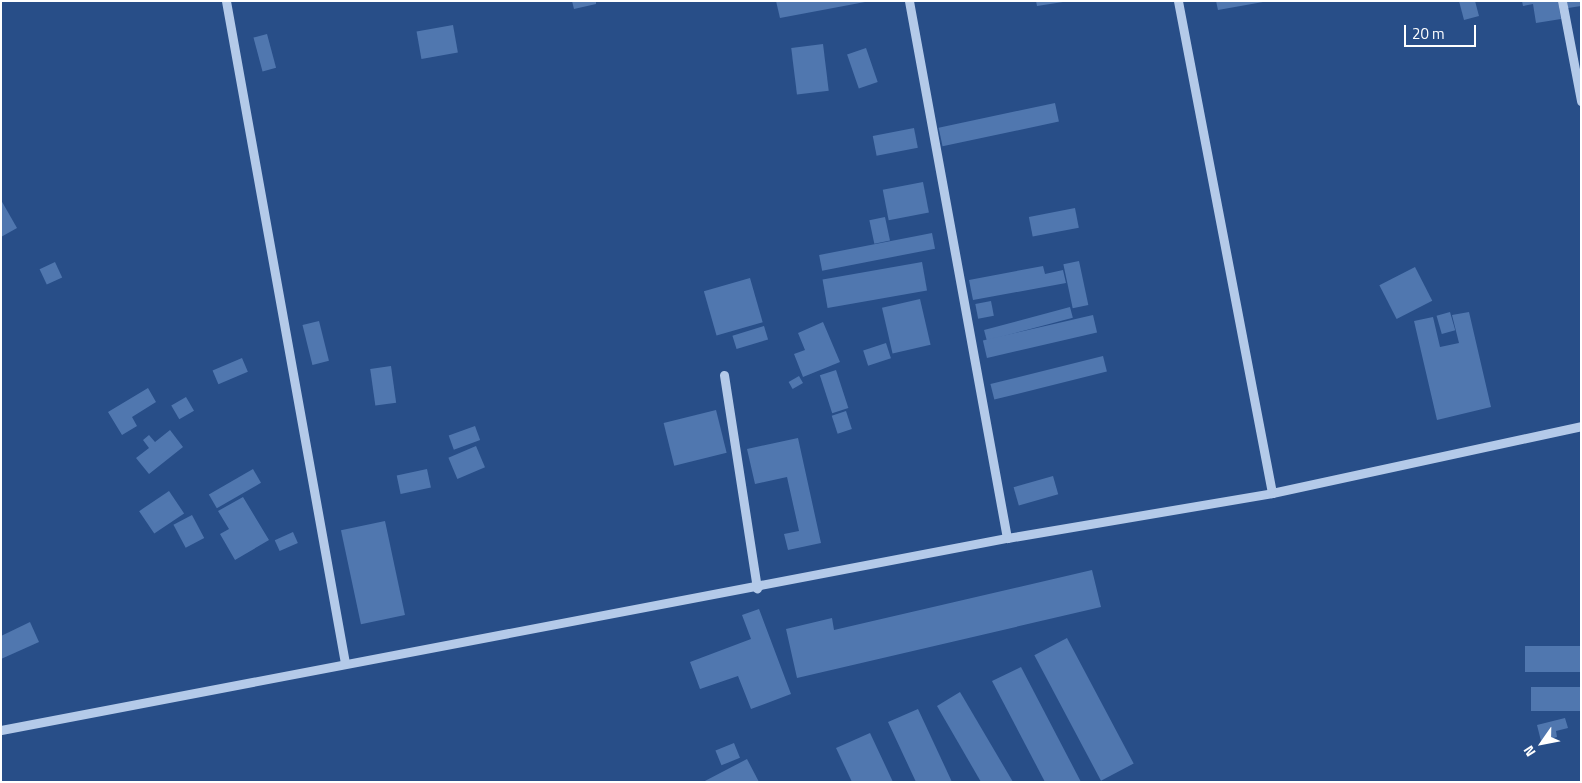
<!DOCTYPE html>
<style>
body{margin:0}
#map{position:relative;width:1582px;height:783px;overflow:hidden;background:#284e88;font-family:"Titillium Web",sans-serif}
div>[style]{position:absolute}
.building>*{inset:0;background:#5077af;transform-origin:0 0}
.minor>*{height:9px;margin:-4.5px;padding:0 4.5px;transform-origin:4.5px;border-radius:4.5px;background:#b4cae9}
span{translate:-50% -50%;white-space:nowrap;text-align:center;line-height:1.15;-webkit-text-stroke:4px #284e88;paint-order:stroke}
.frame{position:absolute;inset:0;border:2px solid #fff;pointer-events:none}
.north{position:absolute;left:1517px;top:718px;width:50px;height:50px;-webkit-text-stroke:4px #284e88;paint-order:stroke;rotate:237deg;font-size:14px;font-weight:700;line-height:20px;text-align:center;color:#fff}
.north::after{content:'';display:block;margin:auto;width:18px;height:22px;background:#fff;clip-path:polygon(50% 0,100% 100%,50% 72%,0 100%)}
.scale{position:absolute;left:1404px;top:25px;width:72px;height:22px;box-sizing:border-box;border:2px solid #fff;border-top:0;padding-left:6px;font-size:15px;line-height:18px;white-space:nowrap;color:#fff;-webkit-text-stroke:4px #284e88;paint-order:stroke}
</style>
<div id="map">
<div class="building">
<i style="clip-path:polygon(572px 1px,596px 1px,596px 4px,574px 9px)"></i>
<i style="clip-path:polygon(776px 1px,865px 1px,865px 2px,780px 18px)"></i>
<i style="clip-path:polygon(1036px 1px,1063px 1px,1063px 2px,1037px 6px)"></i>
<i style="clip-path:polygon(1216px 1px,1263px 1px,1263px 2px,1218px 10px)"></i>
<i style="clip-path:polygon(1459px 1px,1475px 1px,1479px 16px,1464px 20px)"></i>
<i style="clip-path:polygon(1522px 1px,1558px 1px,1561px 19px,1536px 23px,1533px 4px,1523px 6px)"></i>
<i style="clip-path:polygon(1567px 1px,1581px 1px,1581px 6px,1568px 8px)"></i>
<i style="left:453px;top:25px;width:28px;height:37px;rotate:80deg"></i>
<i style="left:267px;top:34px;width:35px;height:14px;rotate:75deg"></i>
<i style="left:823px;top:44px;width:47px;height:32px;rotate:83deg"></i>
<i style="left:866px;top:48px;width:36px;height:20px;rotate:71deg"></i>
<i style="left:1055px;top:103px;width:19px;height:119px;rotate:78deg"></i>
<i style="left:914px;top:128px;width:20px;height:42px;rotate:79deg"></i>
<i style="left:923px;top:182px;width:31px;height:41px;rotate:79deg"></i>
<i style="clip-path:polygon(1px 200px,17px 228px,1px 237px)"></i>
<i style="left:1075px;top:208px;width:20px;height:47px;rotate:79deg"></i>
<i style="left:885px;top:217px;width:24px;height:16px;rotate:78deg"></i>
<i style="left:932px;top:233px;width:16px;height:115px;rotate:79deg"></i>
<i style="left:1079px;top:261px;width:45px;height:16px;rotate:78deg"></i>
<i style="left:55px;top:262px;width:17px;height:17px;rotate:65deg"></i>
<i style="left:922px;top:262px;width:29px;height:101px;rotate:80deg"></i>
<i style="clip-path:polygon(1043px 266px,1045px 274px,1063px 270px,1066px 283px,973px 300px,969px 280px)"></i>
<i style="left:1415px;top:267px;width:38px;height:40px;rotate:63deg"></i>
<i style="left:750px;top:278px;width:46px;height:48px;rotate:74deg"></i>
<i style="left:920px;top:299px;width:47px;height:39px;rotate:77deg"></i>
<i style="left:991px;top:301px;width:15px;height:16px;rotate:79deg"></i>
<i style="left:1070px;top:307px;width:11px;height:89px;rotate:75deg"></i>
<i style="left:1450px;top:312px;width:19px;height:14px;rotate:74deg"></i>
<i style="clip-path:polygon(1469px 312px,1491px 407px,1437px 420px,1414px 321px,1433px 317px,1440px 347px,1459px 343px,1452px 315px)"></i>
<i style="left:1093px;top:315px;width:18px;height:113px;rotate:77deg"></i>
<i style="left:319px;top:321px;width:41px;height:17px;rotate:76deg"></i>
<i style="clip-path:polygon(823px 322px,840px 362px,803px 377px,794px 354px,805px 350px,798px 333px)"></i>
<i style="left:764px;top:326px;width:14px;height:33px;rotate:73deg"></i>
<i style="left:886px;top:343px;width:16px;height:24px;rotate:72deg"></i>
<i style="left:1103px;top:356px;width:16px;height:116px;rotate:76deg"></i>
<i style="left:242px;top:358px;width:15px;height:32px;rotate:67deg"></i>
<i style="left:391px;top:366px;width:37px;height:21px;rotate:82deg"></i>
<i style="left:836px;top:370px;width:40px;height:17px;rotate:72deg"></i>
<i style="left:799px;top:376px;width:8px;height:12px;rotate:60deg"></i>
<i style="clip-path:polygon(148px 388px,156px 402px,132px 417px,137px 426px,122px 435px,108px 412px)"></i>
<i style="left:186px;top:397px;width:16px;height:17px;rotate:60deg"></i>
<i style="left:716px;top:410px;width:44px;height:54px;rotate:76deg"></i>
<i style="left:846px;top:411px;width:19px;height:15px;rotate:72deg"></i>
<i style="left:475px;top:426px;width:15px;height:28px;rotate:70deg"></i>
<i style="clip-path:polygon(170px 430px,183px 447px,149px 474px,136px 458px,149px 448px,143px 440px,149px 435px,155px 442px)"></i>
<i style="clip-path:polygon(798px 438px,821px 543px,788px 550px,784px 534px,799px 531px,787px 477px,755px 484px,747px 449px)"></i>
<i style="left:476px;top:446px;width:23px;height:30px;rotate:67deg"></i>
<i style="left:253px;top:469px;width:16px;height:51px;rotate:60deg"></i>
<i style="left:427px;top:469px;width:19px;height:31px;rotate:78deg"></i>
<i style="left:1053px;top:476px;width:19px;height:41px;rotate:74deg"></i>
<i style="left:169px;top:491px;width:27px;height:36px;rotate:56deg"></i>
<i style="clip-path:polygon(243px 497px,269px 540px,235px 560px,220px 534px,229px 529px,218px 511px)"></i>
<i style="left:192px;top:515px;width:26px;height:21px;rotate:62deg"></i>
<i style="left:385px;top:521px;width:96px;height:45px;rotate:78deg"></i>
<i style="left:293px;top:532px;width:12px;height:20px;rotate:66deg"></i>
<i style="clip-path:polygon(1092px 570px,1101px 607px,797px 678px,786px 629px,832px 618px,834px 630px)"></i>
<i style="clip-path:polygon(759px 609px,791px 694px,751px 709px,738px 676px,700px 689px,690px 662px,751px 639px,742px 615px)"></i>
<i style="clip-path:polygon(30px 622px,39px 642px,1px 659px,1px 636px)"></i>
<i style="left:1067px;top:638px;width:142px;height:37px;rotate:62deg"></i>
<i style="left:1581px;top:646px;width:26px;height:56px;rotate:90deg"></i>
<i style="clip-path:polygon(1021px 667px,1081px 782px,1045px 782px,992px 681px)"></i>
<i style="left:1581px;top:687px;width:24px;height:50px;rotate:90deg"></i>
<i style="clip-path:polygon(960px 692px,1013px 782px,981px 782px,937px 706px)"></i>
<i style="clip-path:polygon(918px 709px,952px 782px,916px 782px,888px 722px)"></i>
<i style="clip-path:polygon(1565px 718px,1568px 728px,1556px 731px,1557px 737px,1541px 741px,1537px 725px)"></i>
<i style="clip-path:polygon(870px 733px,893px 782px,852px 782px,836px 748px)"></i>
<i style="left:734px;top:743px;width:16px;height:20px;rotate:68deg"></i>
<i style="clip-path:polygon(747px 759px,759px 782px,703px 782px)"></i>
</div>
<div class="minor">
<i style="left:226px;top:1px;width:673px;rotate:79.81deg"></i>
<i style="left:909px;top:1px;width:546px;rotate:79.66deg"></i>
<i style="left:1178px;top:1px;width:501px;rotate:79.18deg"></i>
<i style="left:1562px;top:1px;width:102px;rotate:79.2deg"></i>
<i style="left:724px;top:375px;width:216px;rotate:81.2deg"></i>
<i style="left:1px;top:730px;width:1024px;rotate:-10.81deg"></i>
<i style="left:1007px;top:538px;width:269px;rotate:-9.6deg"></i>
<i style="left:1272px;top:493px;width:316px;rotate:-12.2deg"></i>
</div>
<div class="frame"></div>
<div class="north">N</div>
<div class="scale">20 m</div>
</div>
